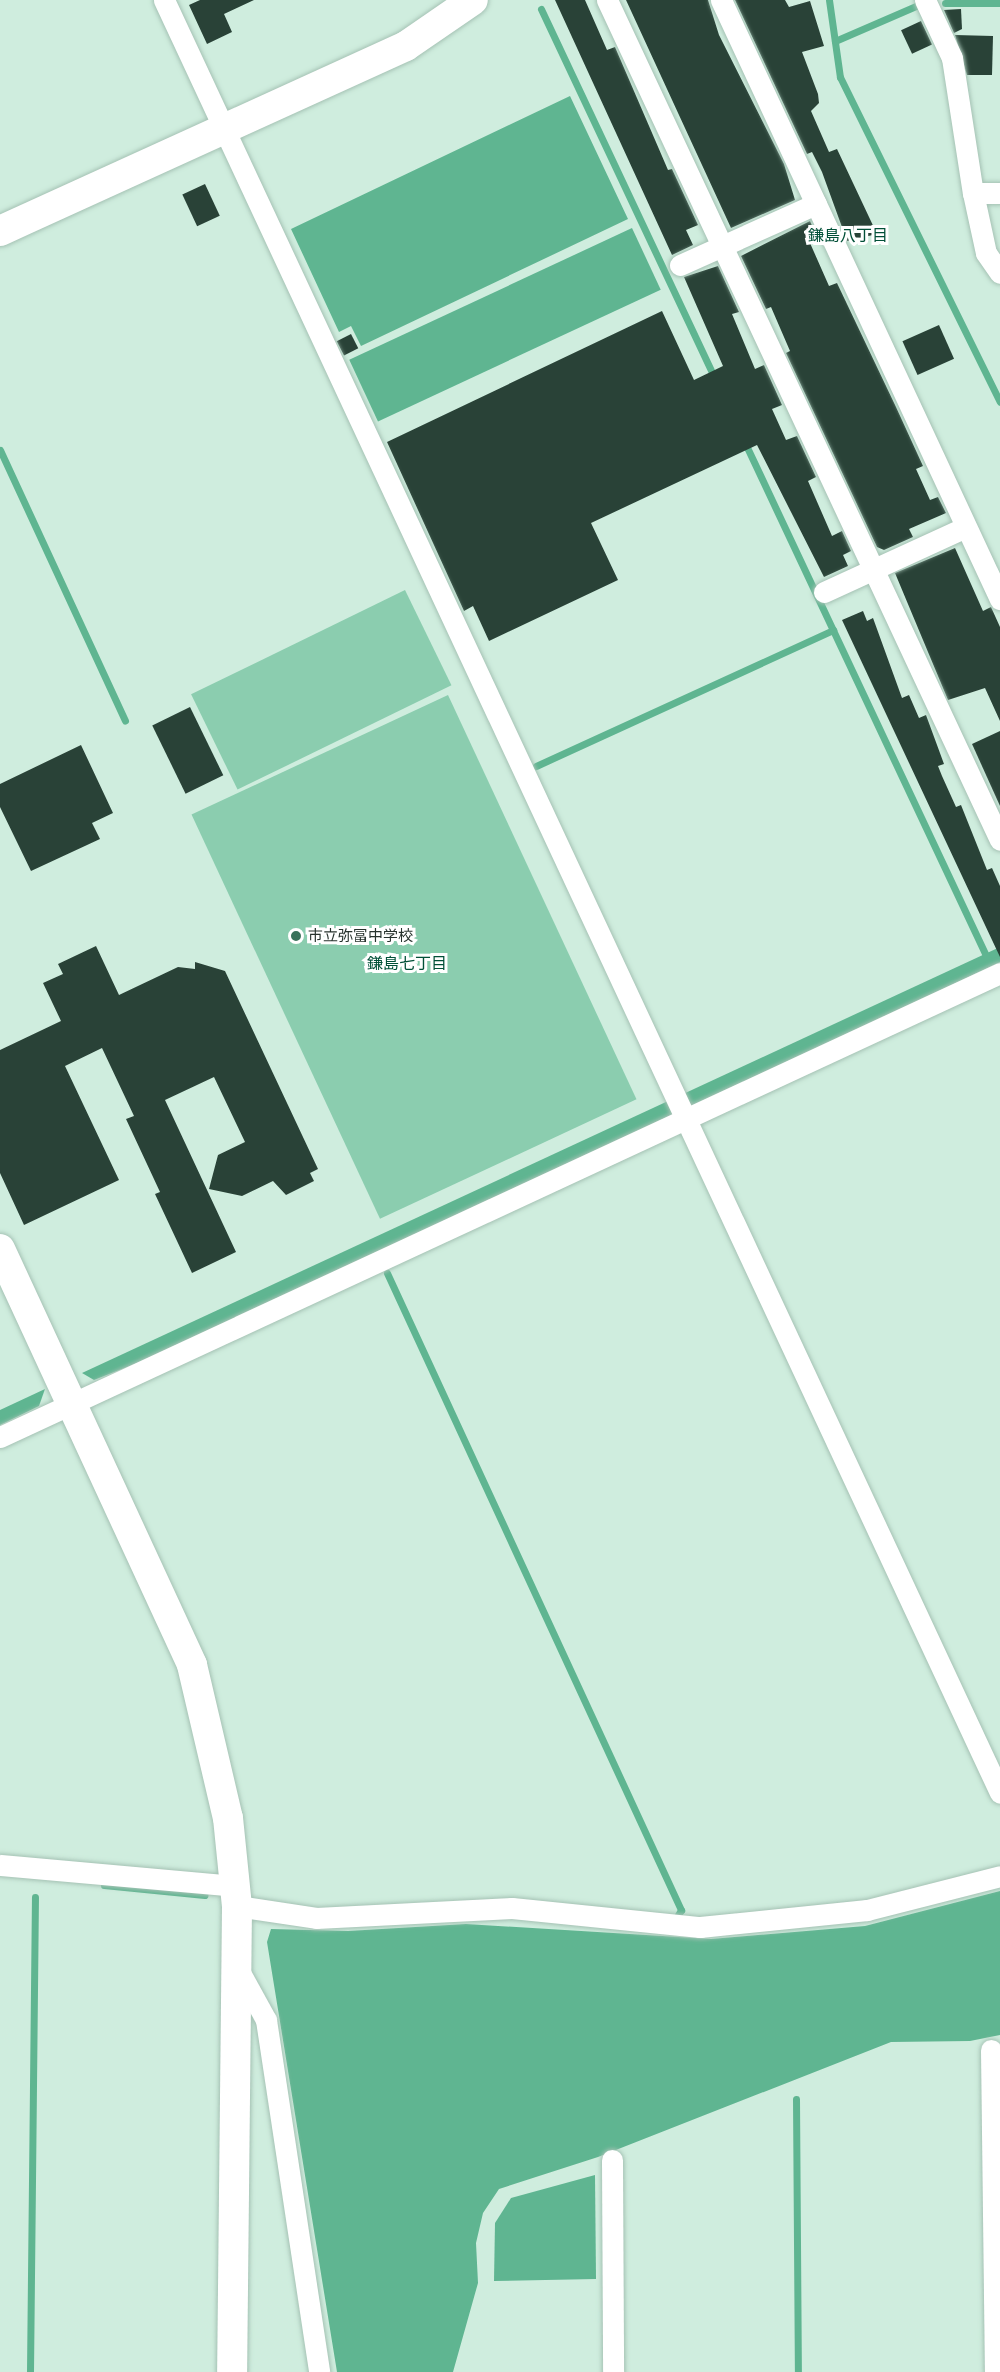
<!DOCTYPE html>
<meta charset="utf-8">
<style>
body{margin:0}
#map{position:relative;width:1000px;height:2372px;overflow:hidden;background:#cfedde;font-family:Barlow,"Noto Sans JP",sans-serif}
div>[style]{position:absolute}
.green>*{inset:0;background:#8bcdaf;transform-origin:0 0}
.water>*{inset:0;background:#5fb591;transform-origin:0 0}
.stream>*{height:7px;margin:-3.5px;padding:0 3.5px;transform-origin:3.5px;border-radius:3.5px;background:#5fb591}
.building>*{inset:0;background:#294237;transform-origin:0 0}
.roads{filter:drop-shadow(0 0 2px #a5c2b4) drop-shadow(0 0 2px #a5c2b4)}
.street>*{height:21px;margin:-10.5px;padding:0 10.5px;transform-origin:10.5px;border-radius:10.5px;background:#fff}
.secondary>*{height:30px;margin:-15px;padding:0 15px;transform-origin:15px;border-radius:15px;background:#fff}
.dots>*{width:16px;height:16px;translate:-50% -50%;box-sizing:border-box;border:3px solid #fff;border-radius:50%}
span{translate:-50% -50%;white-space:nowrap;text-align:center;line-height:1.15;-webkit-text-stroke:6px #fff;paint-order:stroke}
.poi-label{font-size:15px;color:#27322d}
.left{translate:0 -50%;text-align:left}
.neighbourhood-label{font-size:16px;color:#025038}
</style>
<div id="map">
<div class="green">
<i style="left:405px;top:590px;width:106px;height:238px;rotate:64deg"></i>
<i style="left:448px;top:695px;width:446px;height:283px;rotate:65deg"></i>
</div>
<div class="water">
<i style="clip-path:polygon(570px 96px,628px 219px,361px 346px,351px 326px,339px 332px,291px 229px)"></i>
<i style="left:632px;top:228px;width:68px;height:312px;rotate:65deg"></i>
<i style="clip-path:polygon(1000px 947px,1000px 962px,670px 1119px,175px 1348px,94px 1380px,82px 1373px)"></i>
<i style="clip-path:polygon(45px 1389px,39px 1406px,0 1425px,0 1410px)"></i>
<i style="clip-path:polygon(1000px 1891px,1000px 2035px,970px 2041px,891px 2042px,598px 2157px,499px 2189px,483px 2213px,476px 2243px,478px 2283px,453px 2372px,337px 2372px,267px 1942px,271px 1929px,348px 1931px,466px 1924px,711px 1939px,865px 1926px)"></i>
<i style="clip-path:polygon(595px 2175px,596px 2279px,494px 2281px,495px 2223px,511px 2198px)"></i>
</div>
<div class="stream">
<i style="left:829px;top:0;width:78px;rotate:81.9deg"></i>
<i style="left:840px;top:77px;width:362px;rotate:63.8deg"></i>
<i style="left:945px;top:3px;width:55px"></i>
<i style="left:541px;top:9px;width:408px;rotate:64.8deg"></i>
<i style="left:835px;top:41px;width:90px;rotate:-23.4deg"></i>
<i style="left:745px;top:443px;width:573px;rotate:64.82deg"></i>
<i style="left:0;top:450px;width:298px;rotate:65.2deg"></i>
<i style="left:536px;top:766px;width:327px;rotate:-24.6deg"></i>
<i style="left:387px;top:1273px;width:702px;rotate:65.22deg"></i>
<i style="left:681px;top:1910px;width:6px;rotate:121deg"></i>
<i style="left:104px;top:1885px;width:101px;rotate:5.7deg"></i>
<i style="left:796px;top:2099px;width:273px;rotate:89.6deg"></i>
<i style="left:30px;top:2372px;width:475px;rotate:-89.4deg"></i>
</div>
<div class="building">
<i style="clip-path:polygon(200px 0,254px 0,224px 14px,232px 32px,207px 44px,189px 5px)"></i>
<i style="clip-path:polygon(555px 0,585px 0,607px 50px,615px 47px,668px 170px,672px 169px,698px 225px,686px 230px,693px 245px,672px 255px)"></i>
<i style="clip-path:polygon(626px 0,708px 0,719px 35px,784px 164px,795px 200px,731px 228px)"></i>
<i style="clip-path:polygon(735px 0,785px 0,789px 7px,810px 1px,824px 46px,802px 52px,818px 94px,819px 103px,811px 111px,829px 152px,837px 149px,877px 234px,847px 241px,822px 172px,812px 152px,807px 154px)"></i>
<i style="clip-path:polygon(961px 9px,962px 29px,954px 33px,944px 10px)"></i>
<i style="left:921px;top:21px;width:26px;height:22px;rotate:65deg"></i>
<i style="clip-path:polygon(955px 35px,993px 36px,992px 75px,967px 75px)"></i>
<i style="left:205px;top:184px;width:35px;height:25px;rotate:65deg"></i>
<i style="clip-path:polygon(810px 221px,818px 239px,810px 243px,829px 286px,837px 283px,896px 407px,923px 466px,916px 469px,930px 500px,938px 497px,946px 513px,909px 529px,913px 537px,884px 550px,877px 547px,786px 353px,790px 351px,771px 307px,766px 309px,741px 256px)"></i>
<i style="clip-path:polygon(718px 266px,739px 312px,732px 314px,755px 369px,764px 365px,782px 405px,772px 409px,786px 440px,797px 436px,816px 477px,808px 481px,832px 536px,842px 531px,851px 551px,843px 555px,848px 566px,824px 577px,757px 445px,591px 523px,618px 580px,489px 641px,473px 606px,464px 611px,387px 442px,662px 311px,694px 380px,723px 366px,684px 277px)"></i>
<i style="left:939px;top:325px;width:37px;height:40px;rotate:66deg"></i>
<i style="left:351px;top:334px;width:16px;height:16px;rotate:63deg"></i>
<i style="clip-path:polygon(955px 548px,983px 611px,991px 607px,1000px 627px,1000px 721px,985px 688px,948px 700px,895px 573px)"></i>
<i style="clip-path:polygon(863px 611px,867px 621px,873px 618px,902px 698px,909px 695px,919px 718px,926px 715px,944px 764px,938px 766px,942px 776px,956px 807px,961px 805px,987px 870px,992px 868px,1000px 886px,1000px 957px,842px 620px)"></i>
<i style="left:190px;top:707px;width:76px;height:42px;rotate:64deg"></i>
<i style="clip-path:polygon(1000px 731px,1000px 806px,972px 744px)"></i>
<i style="clip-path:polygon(81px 745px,113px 813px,92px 823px,100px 839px,31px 871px,0 807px,0 784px)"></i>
<i style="clip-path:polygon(96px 946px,119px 995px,178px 967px,195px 969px,195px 962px,225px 971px,318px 1169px,310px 1173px,314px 1181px,286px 1195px,273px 1181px,242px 1196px,209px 1189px,218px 1155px,245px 1142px,214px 1077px,165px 1100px,236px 1252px,192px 1273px,155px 1194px,160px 1192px,126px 1119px,134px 1116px,102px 1048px,65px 1066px,119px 1180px,24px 1225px,0 1173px,0 1050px,61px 1021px,43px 983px,63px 974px,58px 964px)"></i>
</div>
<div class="roads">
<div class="street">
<i style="left:164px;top:0;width:1978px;rotate:65deg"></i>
<i style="left:607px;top:0;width:927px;rotate:64.93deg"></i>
<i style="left:721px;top:0;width:661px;rotate:65.03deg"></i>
<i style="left:925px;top:0;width:64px;rotate:65deg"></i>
<i style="left:952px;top:58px;width:137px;rotate:81.2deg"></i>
<i style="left:973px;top:193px;width:27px"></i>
<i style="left:973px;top:193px;width:61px;rotate:77.8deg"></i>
<i style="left:986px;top:253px;width:24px;rotate:55deg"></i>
<i style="left:680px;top:265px;width:149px;rotate:-24.2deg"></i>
<i style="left:824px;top:592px;width:156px;rotate:-24.6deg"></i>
<i style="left:0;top:1437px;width:1102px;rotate:-24.89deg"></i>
<i style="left:0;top:1865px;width:236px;rotate:5.1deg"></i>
<i style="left:237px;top:1906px;width:80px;rotate:8.6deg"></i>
<i style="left:316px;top:1918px;width:196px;rotate:-2.9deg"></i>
<i style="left:512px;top:1908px;width:189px;rotate:5.8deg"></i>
<i style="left:700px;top:1927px;width:168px;rotate:-5.8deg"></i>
<i style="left:867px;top:1910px;width:137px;rotate:-14.3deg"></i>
<i style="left:238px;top:1969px;width:58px;rotate:61.2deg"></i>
<i style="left:266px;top:2020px;width:356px;rotate:81.4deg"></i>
<i style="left:991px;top:2050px;width:322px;rotate:89.3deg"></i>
<i style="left:612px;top:2160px;width:212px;rotate:89.7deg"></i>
</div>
<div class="secondary">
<i style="left:0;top:231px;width:446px;rotate:-24.5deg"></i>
<i style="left:406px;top:46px;width:81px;rotate:-34.5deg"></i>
<i style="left:0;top:1249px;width:458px;rotate:65.2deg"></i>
<i style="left:192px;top:1665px;width:157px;rotate:76.8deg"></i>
<i style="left:228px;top:1818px;width:88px;rotate:84.2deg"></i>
<i style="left:237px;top:1906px;width:466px;rotate:90.6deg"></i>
</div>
</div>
<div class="dots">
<i style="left:296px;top:936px;background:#39725a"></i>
</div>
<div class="poi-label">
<span class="left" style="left:308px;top:936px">市立弥冨中学校</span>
</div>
<div class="neighbourhood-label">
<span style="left:848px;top:235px">鎌島八丁目</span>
<span style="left:407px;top:963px">鎌島七丁目</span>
</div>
</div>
